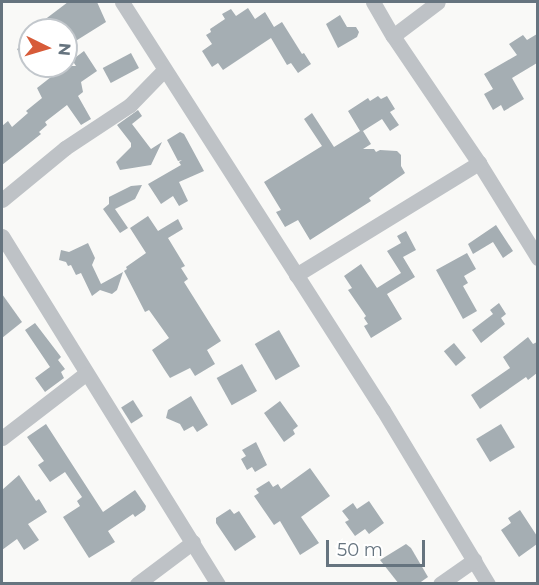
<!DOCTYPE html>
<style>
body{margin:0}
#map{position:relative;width:539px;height:585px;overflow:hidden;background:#f9f9f7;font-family:Montserrat,sans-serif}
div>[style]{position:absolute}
.building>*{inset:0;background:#a5aeb3;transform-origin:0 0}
.minor>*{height:15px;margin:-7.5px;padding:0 7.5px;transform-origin:7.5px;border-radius:7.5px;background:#bec2c6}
span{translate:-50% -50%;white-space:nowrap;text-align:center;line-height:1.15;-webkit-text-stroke:6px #fff;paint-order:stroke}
.frame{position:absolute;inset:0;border:3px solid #66747f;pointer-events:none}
.north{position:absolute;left:18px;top:18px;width:60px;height:60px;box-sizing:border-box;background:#fff;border:2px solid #c2c7cc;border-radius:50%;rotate:95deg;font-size:16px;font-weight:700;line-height:24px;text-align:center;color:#66747f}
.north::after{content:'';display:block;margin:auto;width:21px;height:27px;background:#d75b39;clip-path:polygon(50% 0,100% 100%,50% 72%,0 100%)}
.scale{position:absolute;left:326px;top:540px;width:99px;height:27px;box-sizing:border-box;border:3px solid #66747f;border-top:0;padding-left:8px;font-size:18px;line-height:21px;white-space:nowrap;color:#66747f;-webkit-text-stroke:4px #fff;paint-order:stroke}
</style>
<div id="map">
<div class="building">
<i style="clip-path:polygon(68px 2px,97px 2px,106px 22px,66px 47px,66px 30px,31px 30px)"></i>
<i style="clip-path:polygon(248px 8px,255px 19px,265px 12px,274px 27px,282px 22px,302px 54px,304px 53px,311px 64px,298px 73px,291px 63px,287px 65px,271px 38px,223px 70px,218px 63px,212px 67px,202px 51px,212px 44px,206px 35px,211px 32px,210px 29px,225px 19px,222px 14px,231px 9px,236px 16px)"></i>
<i style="clip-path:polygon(340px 15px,347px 27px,356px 27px,359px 32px,357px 37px,338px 48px,326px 24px)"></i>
<i style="clip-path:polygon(537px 34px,537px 63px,512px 78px,524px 99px,504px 111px,501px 105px,493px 110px,484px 94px,493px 89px,484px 74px,517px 55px,509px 44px,523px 35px,527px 40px)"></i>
<i style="clip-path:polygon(30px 41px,30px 69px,17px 49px)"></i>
<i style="clip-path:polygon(84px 51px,97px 71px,81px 82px,83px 92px,78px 96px,91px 119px,81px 125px,67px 105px,45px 122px,47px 125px,39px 132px,41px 134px,2px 165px,2px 126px,8px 121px,12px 127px,28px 113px,26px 111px,42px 98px,37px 88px,65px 66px,76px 66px,72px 60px)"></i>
<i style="left:131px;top:53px;width:17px;height:32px;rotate:62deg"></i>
<i style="clip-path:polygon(378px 96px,381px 99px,387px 96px,395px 109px,390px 112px,399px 125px,390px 131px,382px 119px,363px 131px,371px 144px,363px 149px,374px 149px,376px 152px,380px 150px,397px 151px,401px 155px,401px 166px,405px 173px,369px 198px,371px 201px,310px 240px,298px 220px,285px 227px,276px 212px,281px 210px,264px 182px,322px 146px,304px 119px,312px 113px,334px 147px,360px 131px,348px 111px,368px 98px,370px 101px)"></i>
<i style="clip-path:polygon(138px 110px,142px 116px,132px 124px,151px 149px,162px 142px,151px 165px,120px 170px,116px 162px,131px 147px,131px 143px,117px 125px)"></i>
<i style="clip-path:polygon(180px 132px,184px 134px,204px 171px,179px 182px,188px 201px,179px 206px,173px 196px,161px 204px,148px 184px,181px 165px,179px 162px,182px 160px,178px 161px,167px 140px)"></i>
<i style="clip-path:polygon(142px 185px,135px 199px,115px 209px,128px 228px,120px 233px,103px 209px,109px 204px,109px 197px,131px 186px)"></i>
<i style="clip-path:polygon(148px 216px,158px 231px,178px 219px,183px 229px,168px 238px,185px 266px,181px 268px,188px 279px,184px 282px,221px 341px,207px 350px,215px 364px,195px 376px,190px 368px,170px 378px,164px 369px,152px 350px,169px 338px,149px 310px,145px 312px,124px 271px,127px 269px,126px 267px,146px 253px,130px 228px)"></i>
<i style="clip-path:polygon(496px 225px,513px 251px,503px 258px,493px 242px,473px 254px,468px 244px)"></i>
<i style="clip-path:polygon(406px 231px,416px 250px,403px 257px,415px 277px,387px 294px,402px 319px,371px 338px,364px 326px,368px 324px,364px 318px,366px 316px,348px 290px,352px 288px,344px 276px,361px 264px,377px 288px,401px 273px,387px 251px,401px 243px,397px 236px)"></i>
<i style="clip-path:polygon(88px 243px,95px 258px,92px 265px,101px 284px,123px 272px,117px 290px,112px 294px,100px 290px,92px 296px,81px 273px,76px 275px,71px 265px,68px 266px,66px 262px,59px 260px,61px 250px,69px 252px)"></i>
<i style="clip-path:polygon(467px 253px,476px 269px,464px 276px,468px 283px,463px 286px,477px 311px,463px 319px,436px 270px)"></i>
<i style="clip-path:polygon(2px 294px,22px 322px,2px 338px)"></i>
<i style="clip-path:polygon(499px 303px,506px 314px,501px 318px,505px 324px,481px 343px,472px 330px,493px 314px,490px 310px)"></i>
<i style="clip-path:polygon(35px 323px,61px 357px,58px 360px,65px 369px,61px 372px,64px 378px,45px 392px,35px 378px,50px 367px,25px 330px)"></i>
<i style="left:279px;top:330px;width:42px;height:28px;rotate:60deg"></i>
<i style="clip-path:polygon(528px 337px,533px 344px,537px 342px,537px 373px,528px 380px,526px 377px,480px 409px,471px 395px,510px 368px,503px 357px)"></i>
<i style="left:454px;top:343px;width:19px;height:13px;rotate:51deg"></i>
<i style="left:242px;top:364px;width:31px;height:29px;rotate:61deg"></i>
<i style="clip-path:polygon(191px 396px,208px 425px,197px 432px,193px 426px,184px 431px,180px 424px,166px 418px,168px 410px)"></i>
<i style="left:133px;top:400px;width:19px;height:14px;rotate:58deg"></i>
<i style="clip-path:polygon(280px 401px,298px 426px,293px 430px,295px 434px,284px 442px,264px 413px)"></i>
<i style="clip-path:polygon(46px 424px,103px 512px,135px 490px,146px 506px,145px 510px,135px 517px,133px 514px,108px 531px,115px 542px,89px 558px,63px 517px,80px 506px,77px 501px,82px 497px,65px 472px,50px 482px,38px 465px,44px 461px,27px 437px)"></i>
<i style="left:501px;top:424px;width:27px;height:29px;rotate:59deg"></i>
<i style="clip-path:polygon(256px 442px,267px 465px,255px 472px,252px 467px,247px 470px,241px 459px,246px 456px,242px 450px)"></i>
<i style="clip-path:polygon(310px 468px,330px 496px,301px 517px,319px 543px,300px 555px,280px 521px,274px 525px,254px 496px,259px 493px,256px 489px,269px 481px,273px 487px,278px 484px,281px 489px)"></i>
<i style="clip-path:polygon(19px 475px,36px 501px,39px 499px,47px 512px,28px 524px,39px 540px,24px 550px,17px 539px,2px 550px,2px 490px)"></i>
<i style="clip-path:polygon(369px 501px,384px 523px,369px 534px,365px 529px,355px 536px,345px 522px,349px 520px,342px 511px,353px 503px,357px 509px)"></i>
<i style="clip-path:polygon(230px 509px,234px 514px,239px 511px,256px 537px,235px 551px,216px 523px,216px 518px)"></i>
<i style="clip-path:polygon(520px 510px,537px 536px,537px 544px,519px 557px,501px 530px,511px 523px,508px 518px)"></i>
<i style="clip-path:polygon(406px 544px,411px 548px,428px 577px,418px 584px,399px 584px,380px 560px)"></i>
</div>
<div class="minor">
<i style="left:122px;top:2px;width:484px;rotate:57.4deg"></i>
<i style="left:383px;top:410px;width:203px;rotate:58.9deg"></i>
<i style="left:373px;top:2px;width:39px;rotate:60deg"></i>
<i style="left:393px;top:36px;width:153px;rotate:55.9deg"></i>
<i style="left:479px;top:163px;width:112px;rotate:58.2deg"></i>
<i style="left:393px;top:36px;width:56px;rotate:-37.1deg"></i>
<i style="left:2px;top:200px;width:82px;rotate:-39.5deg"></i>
<i style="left:65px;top:148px;width:78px;rotate:-33.5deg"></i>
<i style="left:130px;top:105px;width:49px;rotate:-45.8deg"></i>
<i style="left:2px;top:236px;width:410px;rotate:58.2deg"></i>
<i style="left:296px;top:275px;width:215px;rotate:-31.5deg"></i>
<i style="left:2px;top:438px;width:105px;rotate:-37.6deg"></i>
<i style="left:137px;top:584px;width:70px;rotate:-36.9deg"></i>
<i style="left:440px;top:584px;width:42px;rotate:-35.2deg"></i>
</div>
<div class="frame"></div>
<div class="north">N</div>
<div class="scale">50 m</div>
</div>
